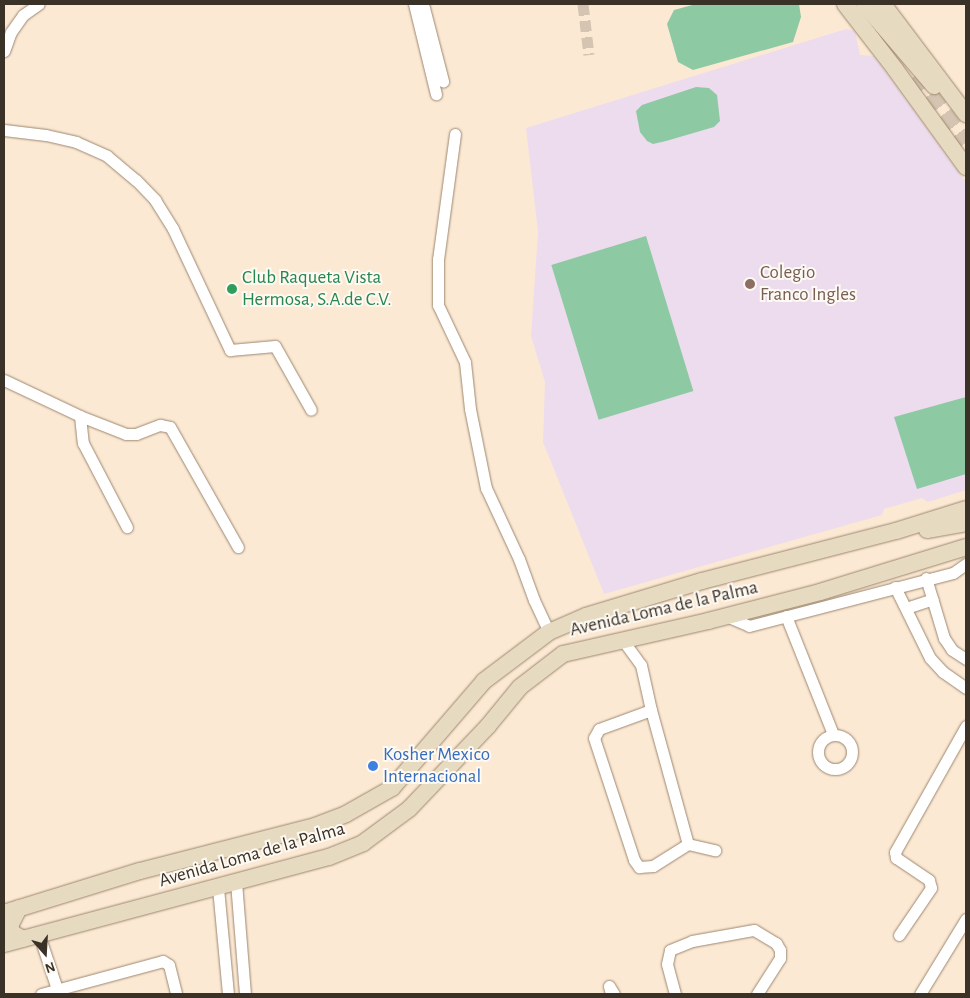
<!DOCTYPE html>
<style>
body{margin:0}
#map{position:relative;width:970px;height:998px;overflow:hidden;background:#fce9d4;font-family:"Alegreya Sans",sans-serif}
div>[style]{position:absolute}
.education>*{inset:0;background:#eddced}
.green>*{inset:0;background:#8dc9a3;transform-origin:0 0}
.street-tunnel>*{height:11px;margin-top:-5.5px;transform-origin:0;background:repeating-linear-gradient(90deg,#d5c4b1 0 11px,transparent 0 16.5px)}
.secondary-tunnel>*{height:16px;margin-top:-8px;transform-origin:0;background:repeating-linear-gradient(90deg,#d5c4b1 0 16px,transparent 0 24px)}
.roads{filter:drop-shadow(0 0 1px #9d876f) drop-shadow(0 0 1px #9d876f)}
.street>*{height:11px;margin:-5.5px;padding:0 5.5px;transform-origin:5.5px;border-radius:5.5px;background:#fff}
.street>.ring{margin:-5.5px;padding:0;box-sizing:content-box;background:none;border:11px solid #fff;border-radius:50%}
.secondary>*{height:16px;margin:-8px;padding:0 8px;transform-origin:8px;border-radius:8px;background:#e6dac0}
.dots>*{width:14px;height:14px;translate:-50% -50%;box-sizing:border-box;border:2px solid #fdf9f3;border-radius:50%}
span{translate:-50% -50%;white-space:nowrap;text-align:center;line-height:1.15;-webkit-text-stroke:4px #fdf9f3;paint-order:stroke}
.education-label{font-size:19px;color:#785e54}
.left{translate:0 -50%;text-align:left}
.leisure-label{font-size:19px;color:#27864d}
.street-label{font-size:19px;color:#3a3127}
.shop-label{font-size:19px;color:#366cbe}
.frame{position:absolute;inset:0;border:5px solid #3a3127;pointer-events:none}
.north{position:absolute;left:20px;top:928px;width:50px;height:50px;-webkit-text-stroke:4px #fdf9f3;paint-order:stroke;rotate:161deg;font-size:14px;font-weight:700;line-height:20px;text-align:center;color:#3a3127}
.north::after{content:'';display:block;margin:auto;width:18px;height:22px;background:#3a3127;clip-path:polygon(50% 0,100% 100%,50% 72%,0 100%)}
</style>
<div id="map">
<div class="education">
<i style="clip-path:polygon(846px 29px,855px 31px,860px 55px,874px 56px,966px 182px,966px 490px,928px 502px,922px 498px,884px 509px,882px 515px,604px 594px,543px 442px,545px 382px,531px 336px,538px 232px,526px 128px)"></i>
</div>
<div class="green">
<i style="clip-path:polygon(696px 4px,799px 4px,801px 17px,793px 42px,693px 70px,678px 62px,667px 24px,674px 10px)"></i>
<i style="clip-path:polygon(696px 87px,709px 88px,717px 95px,720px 121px,714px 127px,666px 141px,653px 144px,647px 141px,640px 132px,636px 111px,642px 105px)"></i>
<i style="left:646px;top:236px;width:162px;height:99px;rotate:73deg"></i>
<i style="clip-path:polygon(966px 397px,966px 474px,917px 489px,894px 417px)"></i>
</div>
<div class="street-tunnel">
<i style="left:583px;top:4px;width:51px;rotate:83.3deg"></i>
</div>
<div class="secondary-tunnel">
<i style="left:916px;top:75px;width:84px;rotate:53.3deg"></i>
</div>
<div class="roads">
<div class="street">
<i style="left:414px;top:4px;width:93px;rotate:76.3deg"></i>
<i style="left:423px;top:4px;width:80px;rotate:75.4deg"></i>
<i style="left:4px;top:51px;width:20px;rotate:-70deg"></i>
<i style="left:11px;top:32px;width:21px;rotate:-55deg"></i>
<i style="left:23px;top:15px;width:19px;rotate:-35deg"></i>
<i style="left:4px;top:130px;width:42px;rotate:6.8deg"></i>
<i style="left:46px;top:135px;width:31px;rotate:13deg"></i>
<i style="left:76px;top:142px;width:34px;rotate:24deg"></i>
<i style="left:107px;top:156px;width:38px;rotate:40deg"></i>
<i style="left:136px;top:180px;width:28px;rotate:46deg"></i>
<i style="left:155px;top:200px;width:34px;rotate:58deg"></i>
<i style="left:173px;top:229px;width:134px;rotate:64.8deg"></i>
<i style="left:230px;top:350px;width:45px;rotate:-5.1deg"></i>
<i style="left:275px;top:346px;width:73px;rotate:60.6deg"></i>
<i style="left:455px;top:134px;width:126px;rotate:97.7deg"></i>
<i style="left:438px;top:259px;width:46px;rotate:90deg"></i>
<i style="left:438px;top:305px;width:63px;rotate:64.7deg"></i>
<i style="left:465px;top:362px;width:47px;rotate:83.9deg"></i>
<i style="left:470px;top:409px;width:81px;rotate:78.6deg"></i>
<i style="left:486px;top:488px;width:78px;rotate:65.1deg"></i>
<i style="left:519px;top:559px;width:44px;rotate:69.9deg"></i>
<i style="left:534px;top:600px;width:35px;rotate:65deg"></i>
<i style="left:4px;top:380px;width:84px;rotate:25.3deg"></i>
<i style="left:80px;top:416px;width:49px;rotate:21.4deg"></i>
<i style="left:126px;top:434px;width:10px"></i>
<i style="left:136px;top:434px;width:26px;rotate:-21deg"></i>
<i style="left:160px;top:425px;width:10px;rotate:11deg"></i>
<i style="left:170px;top:427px;width:138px;rotate:60.5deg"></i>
<i style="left:80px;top:416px;width:27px;rotate:84deg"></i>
<i style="left:83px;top:443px;width:95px;rotate:62.4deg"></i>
<i style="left:926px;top:578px;width:63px;rotate:73.3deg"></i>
<i style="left:944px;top:638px;width:14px;rotate:56deg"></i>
<i style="left:952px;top:650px;width:17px;rotate:33deg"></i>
<i style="left:895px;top:587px;width:79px;rotate:63.8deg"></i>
<i style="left:930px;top:658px;width:19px;rotate:47deg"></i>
<i style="left:943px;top:672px;width:28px;rotate:35deg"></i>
<i style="left:906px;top:608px;width:28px;rotate:-18deg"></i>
<i style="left:726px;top:616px;width:25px;rotate:23deg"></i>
<i style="left:749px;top:626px;width:211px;rotate:-14.6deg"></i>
<i style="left:953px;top:573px;width:16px;rotate:-35deg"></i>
<i style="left:786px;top:616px;width:127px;rotate:68.3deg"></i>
<i style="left:622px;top:639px;width:32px;rotate:54deg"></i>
<i style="left:641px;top:665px;width:46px;rotate:77.5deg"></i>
<i style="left:651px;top:710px;width:139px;rotate:74.6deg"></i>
<i style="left:688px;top:844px;width:28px;rotate:13deg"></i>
<i style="left:651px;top:710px;width:55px;rotate:159.9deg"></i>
<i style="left:599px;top:729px;width:10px;rotate:119deg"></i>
<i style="left:594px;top:738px;width:128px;rotate:71.8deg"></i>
<i style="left:634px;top:860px;width:9px;rotate:54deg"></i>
<i style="left:639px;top:867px;width:14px;rotate:-4deg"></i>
<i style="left:653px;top:866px;width:41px;rotate:-32.2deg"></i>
<i class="ring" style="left:818px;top:735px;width:23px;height:23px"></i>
<i style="left:236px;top:882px;width:112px;rotate:85.4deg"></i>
<i style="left:218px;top:888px;width:106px;rotate:84.6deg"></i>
<i style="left:39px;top:935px;width:57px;rotate:71.6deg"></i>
<i style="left:899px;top:935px;width:57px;rotate:-55.8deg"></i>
<i style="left:931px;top:888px;width:8px;rotate:-104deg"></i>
<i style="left:929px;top:880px;width:40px;rotate:-146deg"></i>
<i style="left:896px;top:858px;width:6px;rotate:-99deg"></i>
<i style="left:895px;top:852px;width:145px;rotate:-60.6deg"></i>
<i style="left:41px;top:994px;width:126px;rotate:-15.1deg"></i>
<i style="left:163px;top:961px;width:7px;rotate:34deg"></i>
<i style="left:169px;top:965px;width:30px;rotate:76deg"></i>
<i style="left:611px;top:994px;width:8px;rotate:-104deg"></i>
<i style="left:609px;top:986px;width:9px;rotate:58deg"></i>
<i style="left:675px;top:994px;width:31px;rotate:-105deg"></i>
<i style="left:667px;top:964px;width:14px;rotate:-78deg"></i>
<i style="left:670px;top:950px;width:24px;rotate:-22deg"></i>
<i style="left:692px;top:941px;width:63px;rotate:-10.1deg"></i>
<i style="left:754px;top:930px;width:26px;rotate:31deg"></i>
<i style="left:776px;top:943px;width:8px;rotate:60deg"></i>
<i style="left:780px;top:950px;width:8px;rotate:90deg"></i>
<i style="left:780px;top:958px;width:43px;rotate:122.6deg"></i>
<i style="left:920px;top:994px;width:88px;rotate:-58.5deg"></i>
</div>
<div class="secondary">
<i style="left:845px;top:4px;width:82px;rotate:52.4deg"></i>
<i style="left:895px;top:69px;width:121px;rotate:54.1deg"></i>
<i style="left:864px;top:4px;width:108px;rotate:49.5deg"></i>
<i style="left:883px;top:4px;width:138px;rotate:53deg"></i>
<i style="left:927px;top:530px;width:40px;rotate:-10deg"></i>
<i style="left:19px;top:908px;width:18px;rotate:117deg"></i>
<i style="left:11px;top:924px;width:5px;rotate:101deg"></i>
<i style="left:10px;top:929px;width:6px;rotate:51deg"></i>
<i style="left:14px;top:934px;width:10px;rotate:29deg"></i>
<i style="left:4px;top:913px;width:142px;rotate:-17.2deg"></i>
<i style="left:140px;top:871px;width:181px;rotate:-14.4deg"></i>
<i style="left:315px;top:826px;width:33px;rotate:-21deg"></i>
<i style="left:346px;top:814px;width:53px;rotate:-29.5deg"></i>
<i style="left:392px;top:788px;width:141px;rotate:-49.3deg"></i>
<i style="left:484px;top:681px;width:81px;rotate:-37deg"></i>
<i style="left:549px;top:632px;width:40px;rotate:-23.4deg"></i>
<i style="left:586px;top:616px;width:121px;rotate:-16.8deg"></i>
<i style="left:702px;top:581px;width:200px;rotate:-14.5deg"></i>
<i style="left:896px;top:531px;width:73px;rotate:-17.4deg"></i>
<i style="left:4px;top:944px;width:336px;rotate:-15deg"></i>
<i style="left:329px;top:857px;width:37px;rotate:-22deg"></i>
<i style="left:363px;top:843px;width:57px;rotate:-36.5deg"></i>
<i style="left:409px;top:809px;width:115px;rotate:-46.4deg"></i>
<i style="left:488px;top:726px;width:50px;rotate:-50.6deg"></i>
<i style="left:520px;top:687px;width:54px;rotate:-37.5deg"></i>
<i style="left:563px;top:654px;width:149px;rotate:-12.8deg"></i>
<i style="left:708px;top:621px;width:116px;rotate:-14.5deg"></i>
<i style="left:820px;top:592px;width:153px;rotate:-17.1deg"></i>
</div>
</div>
<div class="dots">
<i style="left:750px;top:284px;background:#8d6e63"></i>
<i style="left:232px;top:289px;background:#2e9e5b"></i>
<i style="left:373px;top:766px;background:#3f7fe0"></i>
</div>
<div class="education-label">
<span class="left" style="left:760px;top:284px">Colegio<br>Franco Ingles</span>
</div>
<div class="leisure-label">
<span class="left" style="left:242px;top:289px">Club Raqueta Vista<br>Hermosa, S.A.de C.V.</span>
</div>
<div class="street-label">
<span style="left:664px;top:609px;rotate:-13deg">Avenida Loma de la Palma</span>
<span style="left:252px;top:855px;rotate:-16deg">Avenida Loma de la Palma</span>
</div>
<div class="shop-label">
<span class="left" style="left:383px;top:766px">Kosher Mexico<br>Internacional</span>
</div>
<div class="frame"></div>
<div class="north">N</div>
</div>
